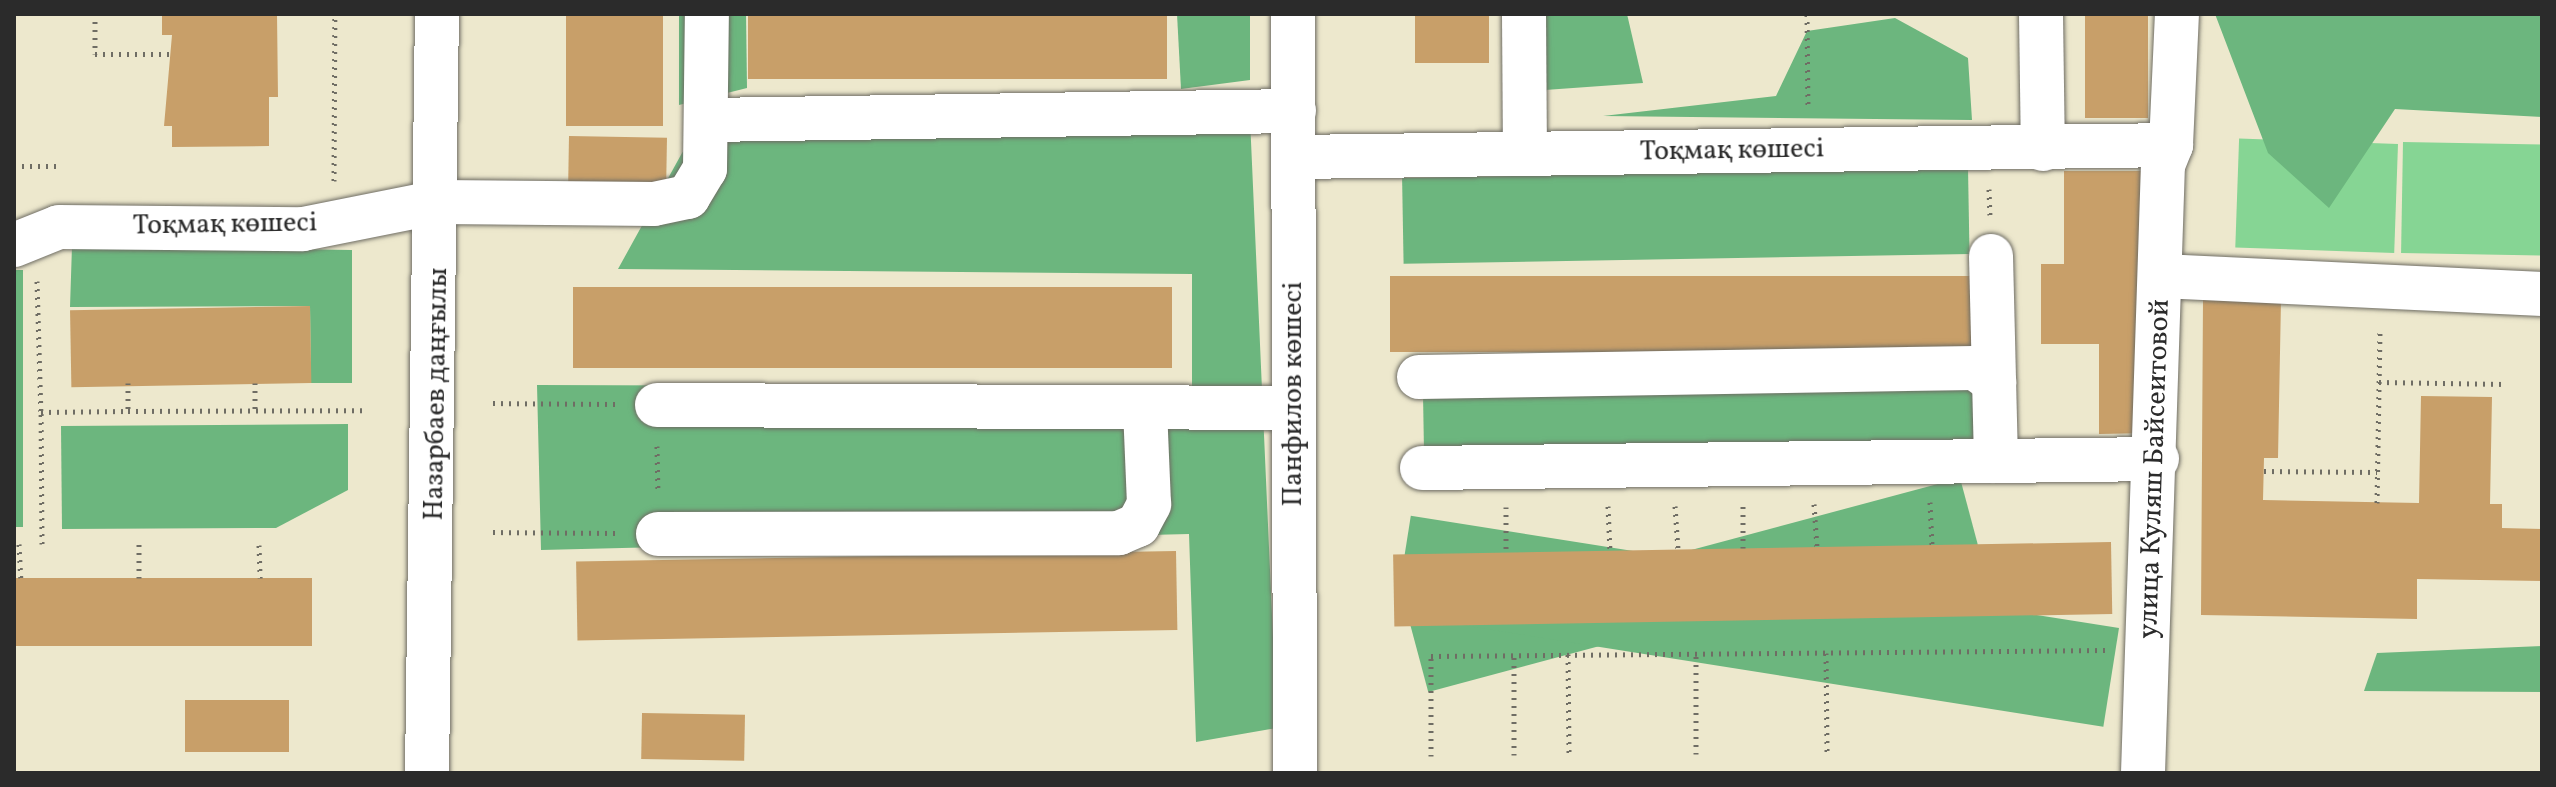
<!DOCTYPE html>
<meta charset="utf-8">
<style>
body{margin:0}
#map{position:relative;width:2556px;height:787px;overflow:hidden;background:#ede8cd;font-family:Vollkorn,serif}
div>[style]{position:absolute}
.green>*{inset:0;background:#86d594;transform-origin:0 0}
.forest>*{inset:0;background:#6cb67e;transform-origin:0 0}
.building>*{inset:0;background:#c89f69;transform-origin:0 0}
.path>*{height:5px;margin-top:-2.5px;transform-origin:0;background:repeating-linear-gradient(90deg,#6f6d64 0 2px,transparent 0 8px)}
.roads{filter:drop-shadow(0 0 2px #6f6d64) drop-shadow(0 0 2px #6f6d64)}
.minor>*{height:44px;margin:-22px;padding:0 22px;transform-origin:22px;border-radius:22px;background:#fff}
.major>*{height:44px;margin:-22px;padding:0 22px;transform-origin:22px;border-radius:22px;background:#fff}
span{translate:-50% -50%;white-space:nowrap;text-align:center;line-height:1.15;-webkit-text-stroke:6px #fff;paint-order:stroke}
.street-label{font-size:28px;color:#2b2b2b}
.frame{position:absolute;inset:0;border:16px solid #2b2b2b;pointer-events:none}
</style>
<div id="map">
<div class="green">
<i style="left:2403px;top:142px;width:139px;height:111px;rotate:1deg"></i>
<i style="left:2398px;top:144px;width:109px;height:159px;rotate:92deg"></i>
</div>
<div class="forest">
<i style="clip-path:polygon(679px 14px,746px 14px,747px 88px,679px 105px)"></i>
<i style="clip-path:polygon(1177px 14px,1250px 14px,1250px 80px,1181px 89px)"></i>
<i style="clip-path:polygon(1504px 14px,1627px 14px,1643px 83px,1505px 93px)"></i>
<i style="clip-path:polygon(2215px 14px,2542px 14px,2542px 117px,2395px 109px,2329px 208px,2268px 153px)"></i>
<i style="clip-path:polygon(1895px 18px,1968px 58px,1972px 120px,1603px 116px,1776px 96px,1807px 31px)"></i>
<i style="clip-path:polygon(1249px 96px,1277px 728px,1196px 742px,1189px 534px,541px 550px,537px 385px,1192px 387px,1192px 274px,618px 269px,682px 153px,724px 98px)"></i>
<i style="left:1968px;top:168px;width:86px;height:566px;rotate:89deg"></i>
<i style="clip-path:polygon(72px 246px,352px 250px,352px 383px,311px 383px,310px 306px,70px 307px)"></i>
<i style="left:14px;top:270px;width:9px;height:257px"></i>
<i style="left:1977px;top:389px;width:55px;height:554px;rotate:89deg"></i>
<i style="clip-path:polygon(348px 424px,348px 490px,276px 528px,62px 529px,61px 426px)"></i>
<i style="left:1960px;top:478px;width:69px;height:569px;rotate:75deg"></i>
<i style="left:2119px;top:628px;width:100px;height:717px;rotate:99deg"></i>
<i style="clip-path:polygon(2542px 646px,2542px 692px,2364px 691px,2377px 653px)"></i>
</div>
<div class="building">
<i style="clip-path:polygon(162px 14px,277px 14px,278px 97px,269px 97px,269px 146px,172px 147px,172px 126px,164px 126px,172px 35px,162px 35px)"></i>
<i style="left:566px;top:14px;width:97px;height:112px"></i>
<i style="left:748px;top:14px;width:419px;height:65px"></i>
<i style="left:1415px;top:14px;width:74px;height:49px"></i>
<i style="left:2085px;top:14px;width:63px;height:104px"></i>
<i style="left:569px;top:136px;width:98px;height:51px;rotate:1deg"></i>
<i style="clip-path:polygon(2064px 171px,2152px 171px,2152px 433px,2099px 434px,2099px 344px,2041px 344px,2041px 264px,2064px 264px)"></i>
<i style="left:1978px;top:276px;width:76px;height:588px;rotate:90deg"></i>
<i style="left:1172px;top:287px;width:81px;height:599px;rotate:90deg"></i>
<i style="clip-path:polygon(2203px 299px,2281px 300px,2278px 458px,2264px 458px,2263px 500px,2419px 503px,2421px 396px,2492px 397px,2490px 504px,2502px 504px,2502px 528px,2542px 529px,2542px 581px,2417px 579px,2417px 619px,2201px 615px)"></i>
<i style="left:310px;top:306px;width:77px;height:240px;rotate:89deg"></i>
<i style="left:2111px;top:542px;width:72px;height:718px;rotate:89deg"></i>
<i style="left:1176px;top:551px;width:79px;height:600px;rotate:89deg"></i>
<i style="left:14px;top:578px;width:298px;height:68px"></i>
<i style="left:185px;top:700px;width:104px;height:52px"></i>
<i style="left:642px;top:713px;width:103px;height:46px;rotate:1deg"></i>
</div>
<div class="path">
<i style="left:95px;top:14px;width:40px;rotate:90deg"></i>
<i style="left:95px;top:54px;width:77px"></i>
<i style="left:1807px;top:14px;width:95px;rotate:89.4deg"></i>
<i style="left:14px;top:166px;width:45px"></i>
<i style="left:334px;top:181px;width:167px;rotate:-89.7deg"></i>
<i style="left:1989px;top:189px;width:26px;rotate:88deg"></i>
<i style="left:37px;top:281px;width:131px;rotate:88.3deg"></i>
<i style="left:2379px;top:382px;width:126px;rotate:0.9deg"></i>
<i style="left:128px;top:383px;width:28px;rotate:90deg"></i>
<i style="left:128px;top:411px;width:240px;rotate:-0.2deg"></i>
<i style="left:255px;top:383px;width:28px;rotate:90deg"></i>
<i style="left:493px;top:403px;width:123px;rotate:0.5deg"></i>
<i style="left:657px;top:446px;width:46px;rotate:88.8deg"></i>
<i style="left:2264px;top:471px;width:113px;rotate:0.5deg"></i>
<i style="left:1930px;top:502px;width:43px;rotate:87.3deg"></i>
<i style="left:2377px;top:503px;width:175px;rotate:-89deg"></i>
<i style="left:1814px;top:504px;width:43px;rotate:86deg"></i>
<i style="left:1608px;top:506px;width:45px;rotate:87.5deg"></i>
<i style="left:1675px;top:506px;width:43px;rotate:86deg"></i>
<i style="left:1506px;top:507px;width:45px;rotate:90deg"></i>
<i style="left:493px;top:532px;width:125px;rotate:0.5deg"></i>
<i style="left:19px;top:544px;width:34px;rotate:87deg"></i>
<i style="left:42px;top:544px;width:132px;rotate:-90.4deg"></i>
<i style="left:41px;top:412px;width:87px;rotate:-0.7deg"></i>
<i style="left:259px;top:545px;width:33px;rotate:88deg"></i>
<i style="left:1743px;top:548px;width:43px;rotate:-90deg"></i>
<i style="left:139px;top:578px;width:34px;rotate:-90deg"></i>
<i style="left:1826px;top:653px;width:100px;rotate:89.4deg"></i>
<i style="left:1568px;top:654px;width:101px;rotate:89.4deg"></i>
<i style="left:1696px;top:754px;width:101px;rotate:-90deg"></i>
<i style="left:1514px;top:755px;width:100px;rotate:-90deg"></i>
<i style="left:1431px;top:756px;width:100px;rotate:-90deg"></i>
<i style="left:1431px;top:656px;width:674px;rotate:-0.51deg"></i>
</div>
<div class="roads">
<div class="minor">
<i style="left:1293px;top:14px;width:759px;rotate:89.85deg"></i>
<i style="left:1524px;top:14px;width:139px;rotate:89.6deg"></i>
<i style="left:2041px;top:14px;width:135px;rotate:89.2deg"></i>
<i style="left:708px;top:120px;width:586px;rotate:-0.88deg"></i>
<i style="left:1294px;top:157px;width:877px;rotate:-0.78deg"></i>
<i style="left:14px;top:245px;width:48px;rotate:-21.8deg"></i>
<i style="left:59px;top:227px;width:244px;rotate:0.5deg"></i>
<i style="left:303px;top:229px;width:138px;rotate:-11.3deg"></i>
<i style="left:438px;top:202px;width:216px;rotate:0.5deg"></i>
<i style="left:654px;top:204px;width:35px;rotate:-12deg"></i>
<i style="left:688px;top:197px;width:33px;rotate:-59deg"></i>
<i style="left:705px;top:169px;width:155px;rotate:-89.3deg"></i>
<i style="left:1991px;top:256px;width:205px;rotate:88.6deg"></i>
<i style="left:2162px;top:276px;width:380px;rotate:2.7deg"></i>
<i style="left:1419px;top:377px;width:556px;rotate:-0.93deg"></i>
<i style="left:1975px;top:368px;width:24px;rotate:36deg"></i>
<i style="left:657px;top:405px;width:637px;rotate:0.27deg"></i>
<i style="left:1422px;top:468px;width:735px;rotate:-0.7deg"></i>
<i style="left:658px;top:534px;width:461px;rotate:-0.1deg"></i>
<i style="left:1119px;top:533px;width:21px;rotate:-23deg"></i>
<i style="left:1138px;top:525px;width:24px;rotate:-62deg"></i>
<i style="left:1149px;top:504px;width:96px;rotate:-92.4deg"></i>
<i style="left:2143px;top:773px;width:608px;rotate:-88.12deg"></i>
<i style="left:2163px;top:165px;width:22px;rotate:-68deg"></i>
<i style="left:2171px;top:145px;width:131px;rotate:-87.4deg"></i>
</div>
<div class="major">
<i style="left:427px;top:773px;width:759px;rotate:-89.25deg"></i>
</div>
</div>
<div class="street-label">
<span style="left:1732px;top:151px;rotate:-1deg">Тоқмақ көшесі</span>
<span style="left:225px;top:225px;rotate:-1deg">Тоқмақ көшесі</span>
<span style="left:437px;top:394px;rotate:-89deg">Назарбаев даңғылы</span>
<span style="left:1294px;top:394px;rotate:-90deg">Панфилов көшесі</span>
<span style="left:2155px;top:469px;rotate:-88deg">улица Куляш Байсеитовой</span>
</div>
<div class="frame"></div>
</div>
